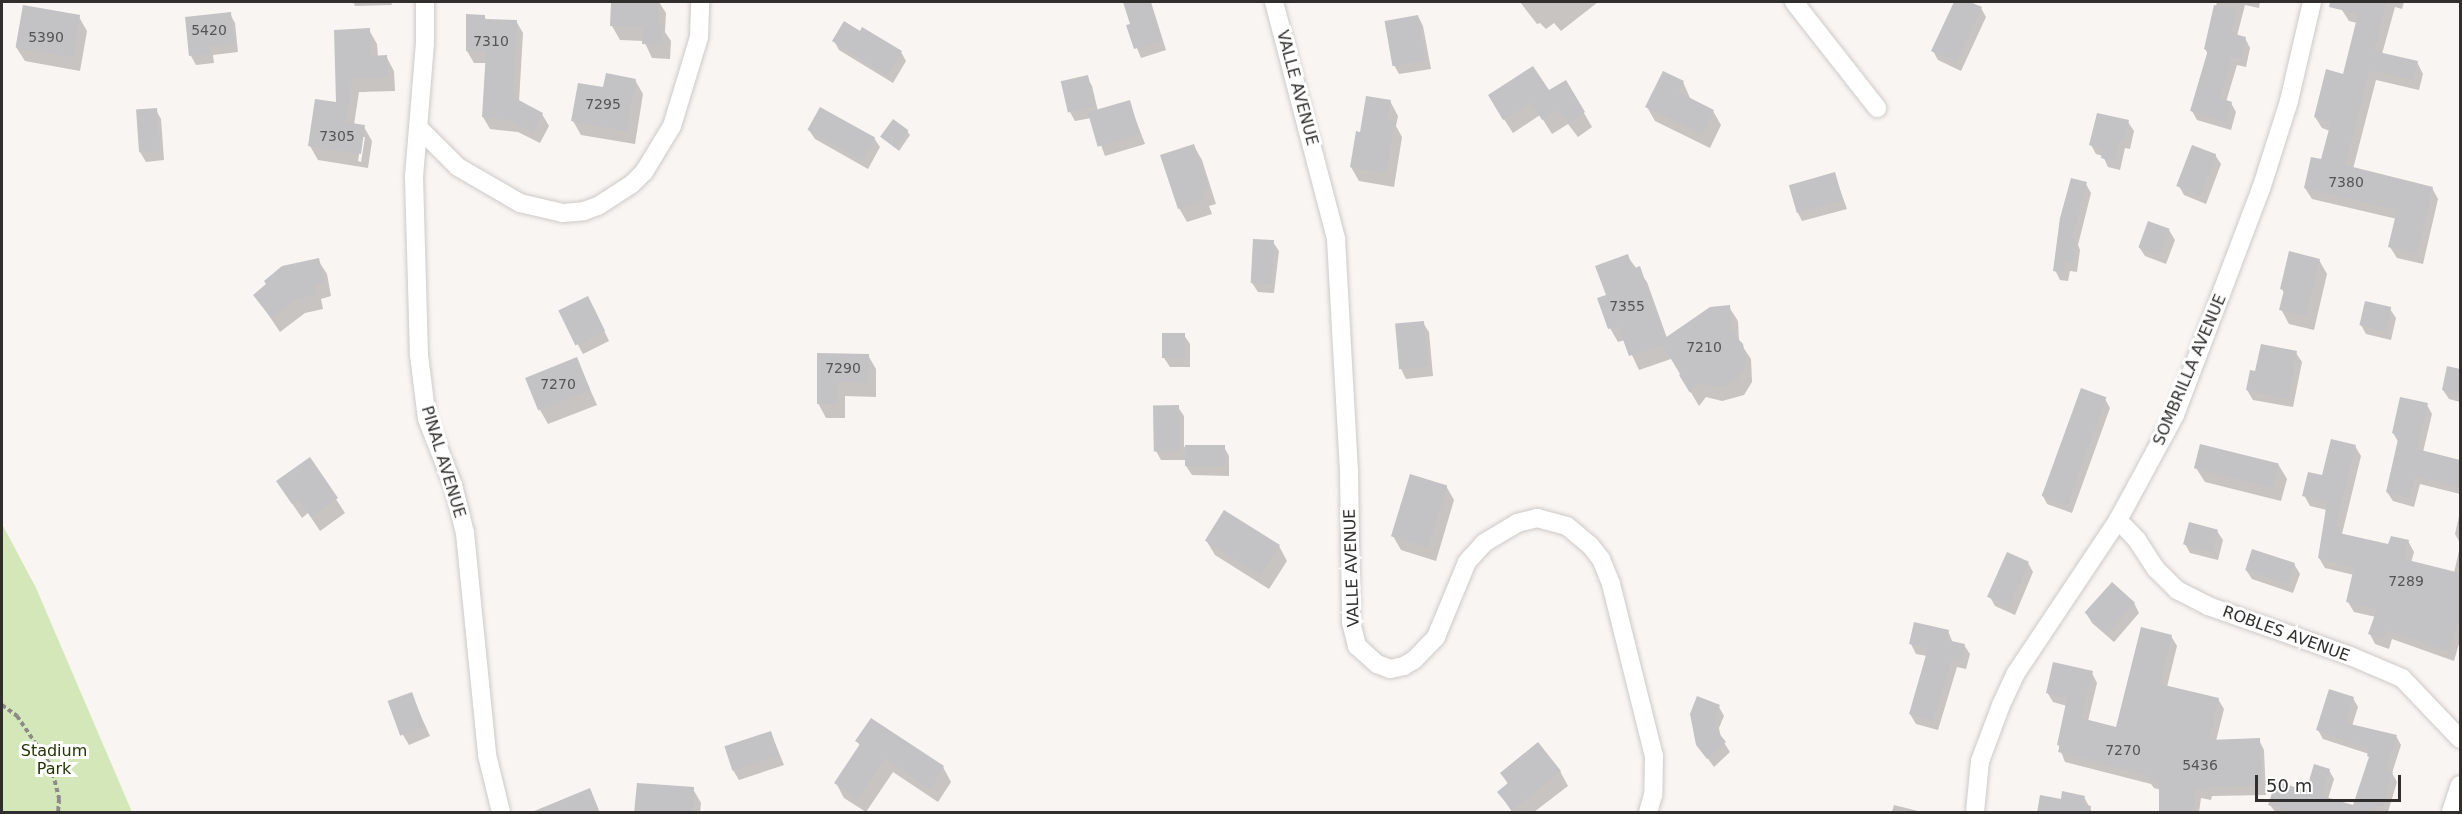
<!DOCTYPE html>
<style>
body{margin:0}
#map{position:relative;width:2462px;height:814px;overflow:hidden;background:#f9f5f3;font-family:"DejaVu Sans",sans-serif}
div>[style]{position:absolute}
.green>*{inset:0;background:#d3e7b9}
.shadow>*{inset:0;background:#0003}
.building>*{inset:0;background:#c3c2c5;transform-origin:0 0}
.path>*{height:4px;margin-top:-2px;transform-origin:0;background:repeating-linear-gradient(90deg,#8d8a89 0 4.5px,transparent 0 7.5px)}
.roads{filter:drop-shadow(0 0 2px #cdcac8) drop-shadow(0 0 2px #cdcac8)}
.street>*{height:18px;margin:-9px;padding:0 9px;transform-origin:9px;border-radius:9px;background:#fff}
span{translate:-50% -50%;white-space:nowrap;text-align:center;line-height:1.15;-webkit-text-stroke:6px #fff;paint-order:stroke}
.number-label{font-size:14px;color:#555454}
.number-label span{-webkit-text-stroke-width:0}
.street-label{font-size:16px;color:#302f2e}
.park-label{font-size:16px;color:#233500}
.frame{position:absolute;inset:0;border:3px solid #302f2e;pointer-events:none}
.scale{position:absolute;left:2255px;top:775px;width:146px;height:27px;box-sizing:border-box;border:3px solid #302f2e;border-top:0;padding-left:8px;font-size:18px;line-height:21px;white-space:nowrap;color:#302f2e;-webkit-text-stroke:4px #fff;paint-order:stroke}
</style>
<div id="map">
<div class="green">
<i style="clip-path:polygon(2px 524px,36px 588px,132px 812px,2px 812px)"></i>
</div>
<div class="shadow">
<i style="clip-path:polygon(353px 2px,391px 2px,392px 5px,355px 6px)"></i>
<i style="clip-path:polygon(613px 2px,659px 2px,666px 13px,665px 32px,671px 41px,670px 59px,652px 58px,644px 41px,620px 40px,612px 26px)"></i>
<i style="clip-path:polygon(1125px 2px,1151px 2px,1166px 50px,1141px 58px,1128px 26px,1132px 25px)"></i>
<i style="clip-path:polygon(1520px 2px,1598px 2px,1561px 31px,1554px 23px,1546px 29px,1540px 23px,1537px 24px)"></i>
<i style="clip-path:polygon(1956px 2px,1967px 2px,1981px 8px,1986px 17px,1961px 71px,1938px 60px,1933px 51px)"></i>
<i style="clip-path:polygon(2217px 2px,2260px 2px,2259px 8px,2245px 5px,2237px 36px,2245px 38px,2250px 48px,2246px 67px,2237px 65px,2226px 102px,2231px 103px,2236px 112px,2231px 130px,2197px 120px,2192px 111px,2208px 54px,2205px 49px)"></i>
<i style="clip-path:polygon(2344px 2px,2404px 2px,2402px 9px,2395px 7px,2382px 54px,2417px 62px,2423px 74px,2419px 90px,2376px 80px,2353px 169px,2432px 188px,2438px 199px,2423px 264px,2397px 258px,2390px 247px,2397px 219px,2312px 199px,2305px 188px,2322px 161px,2330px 131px,2322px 128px,2315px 117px,2344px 75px,2357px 23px,2349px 21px,2342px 10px)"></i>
<i style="clip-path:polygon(230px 14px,235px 23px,238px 52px,213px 55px,214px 63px,196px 65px,191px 56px)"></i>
<i style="clip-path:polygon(484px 16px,487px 21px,516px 21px,523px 33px,519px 102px,542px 114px,549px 126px,540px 143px,518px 132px,490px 129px,483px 117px,487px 63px,474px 63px,467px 51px)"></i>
<i style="clip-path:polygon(1418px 16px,1423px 26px,1431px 69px,1399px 74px,1394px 65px)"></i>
<i style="clip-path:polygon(79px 17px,87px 31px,80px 71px,25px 61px,16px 47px)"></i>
<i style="clip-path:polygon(evenodd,369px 30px,377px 44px,378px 57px,386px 56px,394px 71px,395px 91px,359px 92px,354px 125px,364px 127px,372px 141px,368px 168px,318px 160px,310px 146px,337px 103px,369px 30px,362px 137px,365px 137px,361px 162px,358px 161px,362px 137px)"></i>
<i style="clip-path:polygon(834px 41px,901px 52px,906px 61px,893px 83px,839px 50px)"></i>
<i style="clip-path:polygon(1087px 77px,1092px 86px,1098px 111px,1129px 102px,1145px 144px,1105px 156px,1091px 118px,1075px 121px,1070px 112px)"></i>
<i style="clip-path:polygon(635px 80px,643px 94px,635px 144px,581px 135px,573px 121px,604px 89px)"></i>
<i style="clip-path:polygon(1566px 82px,1592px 127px,1578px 137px,1568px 124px,1552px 134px,1540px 115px,1513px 133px,1498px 110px,1549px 92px)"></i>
<i style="clip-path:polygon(1683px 82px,1690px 98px,1713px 111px,1721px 125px,1710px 148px,1655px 121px,1647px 107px)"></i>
<i style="clip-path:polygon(1390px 101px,1398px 116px,1396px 126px,1402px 137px,1394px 187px,1359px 181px,1351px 167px,1361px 133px)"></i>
<i style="clip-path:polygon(156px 110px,161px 119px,164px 160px,146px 162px,140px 152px)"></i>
<i style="clip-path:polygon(2128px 122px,2134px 131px,2130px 149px,2125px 148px,2120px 170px,2108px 167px,2103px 156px,2096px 154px,2091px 145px)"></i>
<i style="clip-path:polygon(809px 130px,874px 138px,880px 147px,868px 169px,815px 139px)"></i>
<i style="clip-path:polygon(907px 131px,910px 135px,899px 151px,882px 137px)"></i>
<i style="clip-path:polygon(1194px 146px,1202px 160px,1216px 204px,1209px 206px,1212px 214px,1187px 222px,1179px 208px)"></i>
<i style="clip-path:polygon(2215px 155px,2221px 164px,2206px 204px,2184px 195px,2179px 186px)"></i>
<i style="clip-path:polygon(1834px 173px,1847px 209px,1802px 221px,1797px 211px)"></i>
<i style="clip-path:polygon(2086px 184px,2091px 193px,2078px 245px,2080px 250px,2077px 272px,2070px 271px,2068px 281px,2060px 280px,2055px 270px)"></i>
<i style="clip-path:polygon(2169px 230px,2175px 240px,2166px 264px,2145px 256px,2139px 247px)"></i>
<i style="clip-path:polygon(1255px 240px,1273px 242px,1279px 251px,1274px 293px,1258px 292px,1252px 283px)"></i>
<i style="clip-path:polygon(1627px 256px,1647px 282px,1667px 338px,1729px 307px,1738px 321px,1739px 341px,1751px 359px,1752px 382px,1744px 395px,1722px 401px,1706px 397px,1699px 406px,1671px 359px,1639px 370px,1625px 340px,1618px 342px,1610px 328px,1608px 296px)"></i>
<i style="clip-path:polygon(318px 260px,327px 274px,331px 296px,321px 299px,323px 309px,305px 313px,280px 332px,255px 295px)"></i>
<i style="clip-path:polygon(2319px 260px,2327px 274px,2314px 330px,2289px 324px,2281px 309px,2285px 294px,2281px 288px)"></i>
<i style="clip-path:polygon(593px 307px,609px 341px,583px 354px,578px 345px)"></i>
<i style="clip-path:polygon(2390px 309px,2396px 318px,2391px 340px,2366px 334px,2361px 325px)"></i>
<i style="clip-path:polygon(1423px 323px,1429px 332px,1433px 376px,1406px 379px,1401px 369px)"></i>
<i style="clip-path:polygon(1184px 335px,1190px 344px,1190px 367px,1170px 367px,1164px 358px)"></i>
<i style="clip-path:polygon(2296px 353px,2302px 362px,2293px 407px,2253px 400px,2247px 390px,2256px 373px)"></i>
<i style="clip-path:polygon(819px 354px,868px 355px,876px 369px,876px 397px,845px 396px,845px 418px,826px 418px,818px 403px)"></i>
<i style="clip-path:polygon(576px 358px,597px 405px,548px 424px,540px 410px)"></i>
<i style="clip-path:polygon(2448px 368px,2460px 371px,2460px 402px,2449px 399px,2443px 390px)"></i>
<i style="clip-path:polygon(2105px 399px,2110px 408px,2072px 513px,2047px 504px,2042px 494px)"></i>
<i style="clip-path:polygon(2427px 405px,2432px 414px,2423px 452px,2460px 461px,2460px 494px,2420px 484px,2414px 507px,2393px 501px,2387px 492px,2399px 443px,2393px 433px)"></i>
<i style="clip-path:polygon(1178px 407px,1184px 416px,1184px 447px,1224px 447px,1229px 456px,1229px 476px,1192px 475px,1186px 466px,1186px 460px,1161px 460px,1156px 451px)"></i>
<i style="clip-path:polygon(2355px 446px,2361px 456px,2342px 534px,2389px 546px,2408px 541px,2414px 552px,2411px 563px,2454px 573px,2460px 546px,2460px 640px,2454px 661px,2392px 639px,2389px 649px,2375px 644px,2370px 634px,2376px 617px,2354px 612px,2348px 602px,2354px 575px,2325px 568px,2319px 558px,2327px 510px,2310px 506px,2304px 495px)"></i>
<i style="clip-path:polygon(310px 459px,345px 513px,320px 531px,308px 513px,302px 518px,287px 496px)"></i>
<i style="clip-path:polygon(2278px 464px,2287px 479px,2281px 501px,2205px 482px,2196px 468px)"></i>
<i style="clip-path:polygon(1446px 486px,1454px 500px,1436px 561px,1401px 550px,1393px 536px)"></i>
<i style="clip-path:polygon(2460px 512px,2460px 543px,2455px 534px)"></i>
<i style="clip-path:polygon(2217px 531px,2223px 540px,2218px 560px,2190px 553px,2185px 544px)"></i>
<i style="clip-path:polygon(1206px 540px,1279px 546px,1287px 561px,1269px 589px,1215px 555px)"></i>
<i style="clip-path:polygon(2028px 563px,2033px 572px,2015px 615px,1995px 606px,1990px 597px)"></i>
<i style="clip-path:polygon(2294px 564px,2300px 574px,2293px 593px,2252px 579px,2246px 570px)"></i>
<i style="clip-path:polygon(2134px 603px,2139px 613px,2114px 642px,2092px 623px,2086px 613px)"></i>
<i style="clip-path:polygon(1948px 631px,1953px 643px,1964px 645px,1970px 654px,1966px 669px,1957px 667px,1938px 730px,1916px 724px,1910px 714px,1927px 656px,1916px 654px,1911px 644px)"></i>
<i style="clip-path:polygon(2171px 636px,2177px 646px,2167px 687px,2218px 699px,2224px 709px,2216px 741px,2259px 740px,2264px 750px,2266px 795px,2212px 796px,2211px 800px,2201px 798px,2199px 812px,2161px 812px,2161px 790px,2154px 788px,2151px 784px,2065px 762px,2058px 744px,2067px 706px,2053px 702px,2047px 692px,2092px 673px,2097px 683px,2088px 721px,2118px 728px)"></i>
<i style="clip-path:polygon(411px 694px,430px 736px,409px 745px,403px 735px)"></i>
<i style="clip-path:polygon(2353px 698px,2358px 707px,2352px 726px,2396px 736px,2401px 745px,2392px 773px,2397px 782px,2388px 812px,2275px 812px,2270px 805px,2307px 793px,2329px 770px,2334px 779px,2328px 799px,2354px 807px,2370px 759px,2369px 754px,2323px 739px,2318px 730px)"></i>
<i style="clip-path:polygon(1719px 707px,1724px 716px,1719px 728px,1721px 738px,1730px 752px,1714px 767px,1697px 744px)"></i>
<i style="clip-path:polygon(771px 733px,784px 765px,739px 780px,733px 770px)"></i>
<i style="clip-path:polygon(857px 741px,943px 767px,951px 782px,938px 802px,893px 772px,866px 812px,844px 798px,836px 783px,861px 747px)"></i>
<i style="clip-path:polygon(1560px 771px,1568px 786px,1534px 812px,1512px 812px,1499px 792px,1508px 784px,1502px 774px)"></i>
<i style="clip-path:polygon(693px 789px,701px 803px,700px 812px,636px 812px)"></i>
<i style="clip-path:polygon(2084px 797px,2092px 812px,2038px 812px,2062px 801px)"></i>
<i style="clip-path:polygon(1894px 805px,1922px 812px,1892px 812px)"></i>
</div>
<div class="building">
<i style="clip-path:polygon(611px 2px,658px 2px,658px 25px,663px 26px,663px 45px,642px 44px,643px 27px,610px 26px)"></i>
<i style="clip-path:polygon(1123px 2px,1150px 2px,1162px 41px,1134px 49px,1126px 25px,1130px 24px)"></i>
<i style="clip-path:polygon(1954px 2px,1970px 2px,1982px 7px,1956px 62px,1931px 51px)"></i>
<i style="clip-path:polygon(2330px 2px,2387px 2px,2374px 51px,2418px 61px,2413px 80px,2370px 70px,2345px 165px,2433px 187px,2417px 254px,2388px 247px,2397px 210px,2304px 188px,2311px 157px,2321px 159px,2331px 122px,2314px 117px,2326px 69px,2343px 74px,2358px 14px,2329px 7px)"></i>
<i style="left:23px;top:5px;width:58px;height:43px;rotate:10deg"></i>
<i style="clip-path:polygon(2214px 5px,2236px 10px,2231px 33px,2246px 37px,2241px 58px,2232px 56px,2220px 98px,2232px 102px,2226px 122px,2190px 111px,2208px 50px,2204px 49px)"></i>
<i style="clip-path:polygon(231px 12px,234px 43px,209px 46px,210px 54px,189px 56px,185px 17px)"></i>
<i style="clip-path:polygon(466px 14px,485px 15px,485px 19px,517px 20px,513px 97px,543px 113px,533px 132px,510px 120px,482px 117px,486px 51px,466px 51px)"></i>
<i style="left:1418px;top:15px;width:46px;height:34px;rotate:80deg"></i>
<i style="clip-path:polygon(844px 21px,860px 31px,862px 27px,902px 51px,887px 75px,832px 41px)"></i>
<i style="clip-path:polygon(370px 28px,371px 56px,387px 55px,388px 77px,352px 78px,345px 122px,365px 125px,361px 154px,308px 146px,315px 99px,336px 102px,334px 30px)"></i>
<i style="clip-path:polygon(1533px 66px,1549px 90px,1566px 80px,1585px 112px,1569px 123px,1559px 110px,1542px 120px,1531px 102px,1503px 120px,1488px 95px)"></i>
<i style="clip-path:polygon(1663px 71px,1684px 81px,1678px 92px,1714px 110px,1702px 134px,1645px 107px)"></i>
<i style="clip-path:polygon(606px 73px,636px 79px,627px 131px,571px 121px,578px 83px,603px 87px)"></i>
<i style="left:1088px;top:75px;width:32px;height:28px;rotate:77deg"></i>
<i style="clip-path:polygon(1366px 96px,1391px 100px,1387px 120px,1395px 121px,1386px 173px,1350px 167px,1356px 131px,1360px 132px)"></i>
<i style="left:1130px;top:100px;width:36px;height:44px;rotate:74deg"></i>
<i style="left:820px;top:107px;width:63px;height:26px;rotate:29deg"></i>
<i style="left:157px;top:108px;width:43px;height:21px;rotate:86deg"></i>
<i style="clip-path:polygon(2097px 113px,2129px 120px,2125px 140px,2120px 139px,2115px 162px,2101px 158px,2103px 149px,2089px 145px)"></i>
<i style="left:893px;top:119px;width:19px;height:22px;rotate:36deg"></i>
<i style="clip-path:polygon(1194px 144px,1209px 189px,1202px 191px,1205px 200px,1178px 209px,1160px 155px)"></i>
<i style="left:2192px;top:145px;width:26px;height:44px;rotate:21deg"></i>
<i style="left:1835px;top:172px;width:29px;height:48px;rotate:74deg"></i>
<i style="clip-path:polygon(2071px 178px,2087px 182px,2072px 238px,2076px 239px,2073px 263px,2065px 262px,2063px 273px,2053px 271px,2060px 218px)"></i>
<i style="left:2148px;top:221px;width:23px;height:28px;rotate:20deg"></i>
<i style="left:1253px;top:239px;width:21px;height:44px;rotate:3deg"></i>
<i style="clip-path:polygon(2289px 251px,2320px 259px,2306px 316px,2279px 310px,2284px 290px,2280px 289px)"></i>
<i style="clip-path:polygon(1628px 254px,1633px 269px,1640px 266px,1665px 338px,1710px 307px,1730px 305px,1732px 332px,1743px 344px,1746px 359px,1745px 367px,1736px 380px,1722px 387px,1698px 383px,1690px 393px,1679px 375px,1682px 373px,1662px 345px,1629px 356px,1618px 326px,1608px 329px,1597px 298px,1606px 295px,1595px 266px)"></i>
<i style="clip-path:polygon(319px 258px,324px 282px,314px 284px,316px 295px,297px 299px,271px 318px,253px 295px,266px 284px,264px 281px,282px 266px)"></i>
<i style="left:588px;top:296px;width:39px;height:33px;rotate:64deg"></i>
<i style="left:2365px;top:301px;width:27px;height:25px;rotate:13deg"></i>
<i style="left:1424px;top:321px;width:46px;height:29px;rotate:85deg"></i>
<i style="left:1185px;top:333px;width:25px;height:23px;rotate:90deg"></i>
<i style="clip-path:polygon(2261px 344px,2297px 351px,2288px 399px,2246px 390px,2250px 370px,2255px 371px)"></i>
<i style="clip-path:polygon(817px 353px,869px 354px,868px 383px,838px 382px,838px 404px,817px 404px)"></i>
<i style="left:577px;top:357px;width:35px;height:56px;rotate:68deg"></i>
<i style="clip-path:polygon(2447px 366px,2460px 369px,2460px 395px,2442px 390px)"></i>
<i style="left:2081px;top:388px;width:27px;height:115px;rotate:20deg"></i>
<i style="clip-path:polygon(2400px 397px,2428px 403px,2417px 449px,2460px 460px,2460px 487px,2415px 476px,2409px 498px,2386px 492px,2399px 435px,2392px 433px)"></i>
<i style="left:1179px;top:405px;width:46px;height:26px;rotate:89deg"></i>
<i style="clip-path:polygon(2331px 439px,2356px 445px,2336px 526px,2340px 527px,2339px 533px,2388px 544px,2391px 536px,2409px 540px,2404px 559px,2460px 573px,2460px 617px,2449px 651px,2387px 630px,2383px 639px,2368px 634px,2377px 609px,2346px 602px,2354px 567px,2318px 558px,2327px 502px,2302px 496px,2308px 472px,2322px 475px)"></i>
<i style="left:2200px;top:444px;width:81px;height:25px;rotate:14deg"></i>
<i style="left:1185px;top:445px;width:40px;height:21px"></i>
<i style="clip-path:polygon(310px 457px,338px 498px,311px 517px,299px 500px,292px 504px,276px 481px)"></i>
<i style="left:1410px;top:474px;width:39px;height:65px;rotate:17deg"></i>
<i style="left:1224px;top:510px;width:66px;height:36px;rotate:32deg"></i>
<i style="left:2189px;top:522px;width:30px;height:23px;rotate:15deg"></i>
<i style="left:2252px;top:549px;width:45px;height:22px;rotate:18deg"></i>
<i style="left:2007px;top:552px;width:24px;height:49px;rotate:24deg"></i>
<i style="left:2112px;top:582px;width:31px;height:41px;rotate:42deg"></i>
<i style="clip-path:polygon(1914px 622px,1949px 630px,1947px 640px,1965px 644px,1961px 660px,1952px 658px,1933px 721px,1909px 714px,1928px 648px,1909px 644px)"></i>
<i style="clip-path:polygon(2141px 627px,2172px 635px,2160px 684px,2219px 698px,2209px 740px,2260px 738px,2261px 785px,2207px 787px,2206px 791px,2195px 788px,2194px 813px,2159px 813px,2159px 782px,2146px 778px,2147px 775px,2058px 752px,2060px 745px,2057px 745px,2067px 698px,2046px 693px,2053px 662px,2093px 671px,2081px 718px,2116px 727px)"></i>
<i style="clip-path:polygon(2329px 689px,2354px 697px,2346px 723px,2397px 735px,2386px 770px,2393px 772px,2382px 808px,2375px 806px,2373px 813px,2293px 813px,2268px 805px,2276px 781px,2306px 791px,2314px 764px,2330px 769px,2322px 796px,2353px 805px,2369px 757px,2367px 756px,2369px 748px,2316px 730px)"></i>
<i style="left:412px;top:692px;width:37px;height:26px;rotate:70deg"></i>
<i style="clip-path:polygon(1697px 696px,1720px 705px,1715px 718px,1717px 731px,1726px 742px,1707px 759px,1696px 745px,1690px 714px)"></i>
<i style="clip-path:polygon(871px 718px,944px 766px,930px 789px,885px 758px,858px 799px,834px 783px,860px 744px,855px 741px)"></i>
<i style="left:771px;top:731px;width:26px;height:49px;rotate:72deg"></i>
<i style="clip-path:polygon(1538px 742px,1561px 771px,1512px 810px,1497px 792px,1508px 783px,1500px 773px)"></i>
<i style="clip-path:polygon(637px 783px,694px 787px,692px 813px,634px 813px)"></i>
<i style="clip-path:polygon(590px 788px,600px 813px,532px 813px,532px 812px)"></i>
<i style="clip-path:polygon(2062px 791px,2085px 796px,2083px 804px,2091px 806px,2090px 813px,2037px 813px,2040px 795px,2061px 799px)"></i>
</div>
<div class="path">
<i style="left:2px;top:705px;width:19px;rotate:36deg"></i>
<i style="left:17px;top:716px;width:60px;rotate:55.8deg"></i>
<i style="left:51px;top:766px;width:34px;rotate:76deg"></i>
<i style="left:59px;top:799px;width:13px;rotate:94deg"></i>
</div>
<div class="roads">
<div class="street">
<i style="left:425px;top:2px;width:41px;rotate:90deg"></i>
<i style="left:425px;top:43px;width:134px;rotate:94.7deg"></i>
<i style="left:414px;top:177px;width:178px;rotate:88.4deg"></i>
<i style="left:419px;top:355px;width:64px;rotate:82.9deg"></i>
<i style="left:427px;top:419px;width:71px;rotate:68.5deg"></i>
<i style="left:453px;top:485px;width:49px;rotate:76deg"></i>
<i style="left:465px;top:533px;width:223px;rotate:84.3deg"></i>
<i style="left:487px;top:755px;width:59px;rotate:76.2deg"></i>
<i style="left:1274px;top:2px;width:245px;rotate:75.3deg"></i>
<i style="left:1336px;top:239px;width:231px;rotate:86.8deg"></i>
<i style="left:1349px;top:470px;width:152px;rotate:89.2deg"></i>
<i style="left:1351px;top:622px;width:25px;rotate:76deg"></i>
<i style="left:1357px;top:646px;width:27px;rotate:42deg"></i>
<i style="left:1377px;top:664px;width:14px;rotate:21deg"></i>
<i style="left:1390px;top:669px;width:14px;rotate:-12deg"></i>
<i style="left:1404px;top:666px;width:12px;rotate:-31deg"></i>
<i style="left:1414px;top:660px;width:32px;rotate:-46deg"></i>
<i style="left:1436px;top:637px;width:81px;rotate:-67.5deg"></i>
<i style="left:1467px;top:562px;width:25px;rotate:-48deg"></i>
<i style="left:1484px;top:543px;width:39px;rotate:-31deg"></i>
<i style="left:1517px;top:523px;width:21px;rotate:-14deg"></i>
<i style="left:1537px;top:518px;width:31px;rotate:15deg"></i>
<i style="left:1567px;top:526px;width:30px;rotate:40deg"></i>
<i style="left:1590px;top:545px;width:18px;rotate:52deg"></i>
<i style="left:1601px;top:559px;width:27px;rotate:68deg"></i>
<i style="left:1611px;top:584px;width:177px;rotate:76deg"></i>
<i style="left:1654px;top:756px;width:39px;rotate:91deg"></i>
<i style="left:1653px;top:795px;width:18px;rotate:106deg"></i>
<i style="left:1794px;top:2px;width:135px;rotate:51.9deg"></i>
<i style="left:419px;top:128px;width:55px;rotate:45deg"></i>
<i style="left:458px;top:167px;width:72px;rotate:30.1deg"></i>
<i style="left:520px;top:203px;width:44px;rotate:13.1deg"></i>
<i style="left:563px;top:213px;width:21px;rotate:-5deg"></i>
<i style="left:584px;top:211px;width:15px;rotate:-20deg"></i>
<i style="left:598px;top:206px;width:40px;rotate:-32.9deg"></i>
<i style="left:632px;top:184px;width:17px;rotate:-45deg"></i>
<i style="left:644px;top:172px;width:54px;rotate:-58.7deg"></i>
<i style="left:672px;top:126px;width:93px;rotate:-73.1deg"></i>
<i style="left:699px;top:37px;width:35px;rotate:-88deg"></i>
<i style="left:2118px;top:520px;width:28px;rotate:46deg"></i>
<i style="left:2137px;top:540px;width:35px;rotate:57deg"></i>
<i style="left:2156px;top:569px;width:30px;rotate:45deg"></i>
<i style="left:2177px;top:590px;width:35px;rotate:27deg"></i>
<i style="left:2208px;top:606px;width:148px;rotate:19.3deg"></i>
<i style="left:2348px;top:655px;width:59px;rotate:23.1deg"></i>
<i style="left:2402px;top:678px;width:84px;rotate:46.4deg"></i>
<i style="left:1975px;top:812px;width:51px;rotate:-84.4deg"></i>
<i style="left:1980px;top:761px;width:60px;rotate:-69.4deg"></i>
<i style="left:2001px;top:705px;width:35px;rotate:-65deg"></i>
<i style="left:2016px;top:673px;width:184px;rotate:-56.3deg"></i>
<i style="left:2118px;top:520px;width:119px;rotate:-61.5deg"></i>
<i style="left:2175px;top:415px;width:242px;rotate:-69.2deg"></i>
<i style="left:2261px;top:189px;width:92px;rotate:-72.3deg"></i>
<i style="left:2289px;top:101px;width:102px;rotate:-76.9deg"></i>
<i style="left:2451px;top:812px;width:28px;rotate:-72deg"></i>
</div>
</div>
<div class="number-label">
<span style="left:209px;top:30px">5420</span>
<span style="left:46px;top:37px">5390</span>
<span style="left:491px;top:41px">7310</span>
<span style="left:603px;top:104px">7295</span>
<span style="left:337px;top:136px">7305</span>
<span style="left:2346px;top:182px">7380</span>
<span style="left:1627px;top:306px">7355</span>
<span style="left:1704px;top:347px">7210</span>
<span style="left:843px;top:368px">7290</span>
<span style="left:558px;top:384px">7270</span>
<span style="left:2406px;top:581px">7289</span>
<span style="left:2123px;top:750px">7270</span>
<span style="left:2200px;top:765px">5436</span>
</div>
<div class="street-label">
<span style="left:1297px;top:88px;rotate:75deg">VALLE AVENUE</span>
<span style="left:2190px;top:370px;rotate:-67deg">SOMBRILLA AVENUE</span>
<span style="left:443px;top:462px;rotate:73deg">PINAL AVENUE</span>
<span style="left:1352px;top:568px;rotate:-92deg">VALLE AVENUE</span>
<span style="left:2286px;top:634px;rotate:20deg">ROBLES AVENUE</span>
</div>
<div class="park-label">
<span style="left:54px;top:760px">Stadium<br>Park</span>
</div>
<div class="frame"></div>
<div class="scale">50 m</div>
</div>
